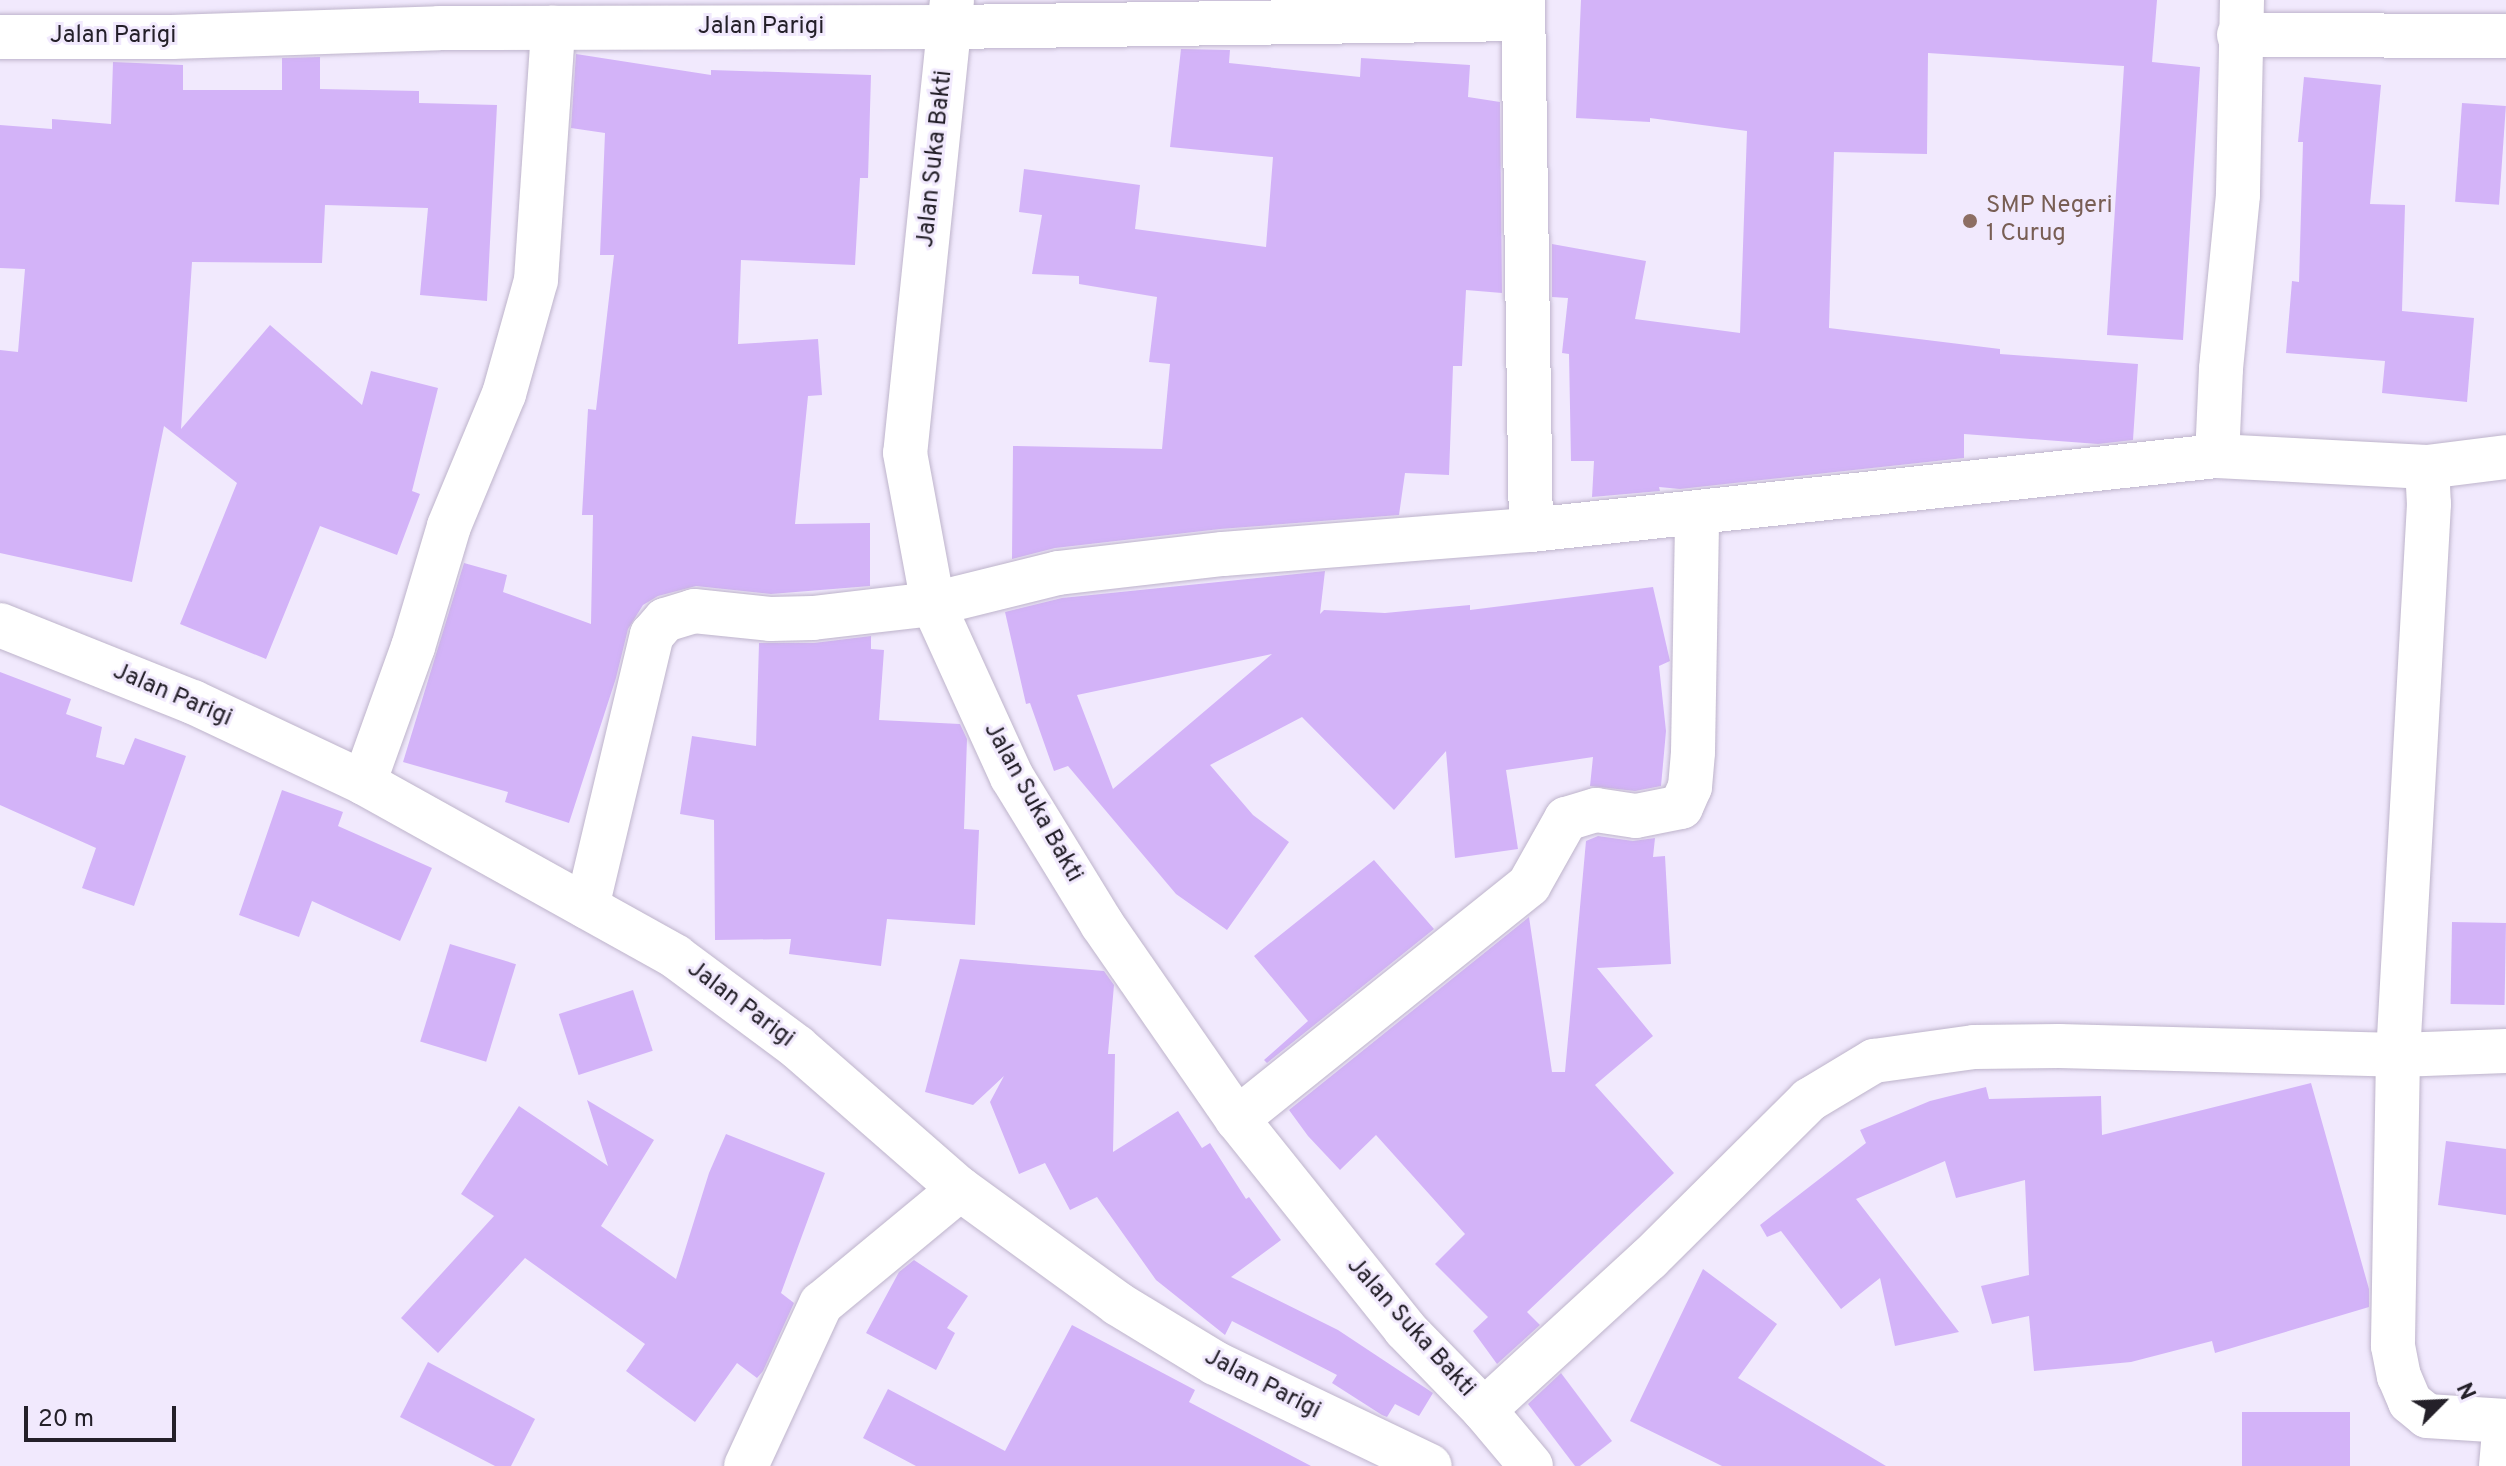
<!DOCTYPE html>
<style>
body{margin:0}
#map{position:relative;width:2506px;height:1466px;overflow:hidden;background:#f1e9fd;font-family:Overpass,sans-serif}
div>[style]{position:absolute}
.building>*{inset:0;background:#d3b3f8;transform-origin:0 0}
.roads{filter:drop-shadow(0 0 2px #beb4cb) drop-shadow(0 0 2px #beb4cb)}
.street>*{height:44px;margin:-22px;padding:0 22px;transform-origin:22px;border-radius:22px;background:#fff}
.secondary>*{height:44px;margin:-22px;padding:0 22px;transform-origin:22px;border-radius:22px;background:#fff}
.dots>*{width:22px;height:22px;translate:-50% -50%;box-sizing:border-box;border:4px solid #f1e9fd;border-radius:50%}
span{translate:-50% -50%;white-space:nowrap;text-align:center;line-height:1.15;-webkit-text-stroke:6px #f1e9fd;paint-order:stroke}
.street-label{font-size:24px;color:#242029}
.education-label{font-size:24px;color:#785e54}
.left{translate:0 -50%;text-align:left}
.north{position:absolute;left:2402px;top:1362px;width:80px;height:80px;-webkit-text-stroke:6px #f1e9fd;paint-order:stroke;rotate:66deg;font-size:22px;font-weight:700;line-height:32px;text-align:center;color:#242029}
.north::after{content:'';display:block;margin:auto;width:28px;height:36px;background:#242029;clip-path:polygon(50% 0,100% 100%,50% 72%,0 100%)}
.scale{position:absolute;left:24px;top:1406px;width:152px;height:36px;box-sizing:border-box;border:4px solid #242029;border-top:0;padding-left:10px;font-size:24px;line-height:28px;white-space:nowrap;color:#242029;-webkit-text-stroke:6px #f1e9fd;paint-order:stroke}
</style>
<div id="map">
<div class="building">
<i style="clip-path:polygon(1581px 0,2157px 0,2152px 62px,2200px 67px,2183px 340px,2107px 335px,2124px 66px,1928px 53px,1927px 154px,1834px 152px,1829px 328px,2000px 349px,2000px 354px,2138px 364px,2133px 440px,2098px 444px,1964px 434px,1964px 458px,1680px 489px,1659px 487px,1660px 491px,1592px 497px,1594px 461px,1571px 461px,1569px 354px,1562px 353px,1568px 298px,1552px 297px,1552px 244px,1646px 261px,1635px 319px,1740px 333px,1747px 131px,1650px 118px,1650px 122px,1576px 118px)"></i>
<i style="clip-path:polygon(1181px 49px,1230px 50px,1229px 63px,1360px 77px,1361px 58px,1470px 65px,1468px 97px,1500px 102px,1502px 293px,1466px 290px,1462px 366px,1453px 366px,1449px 475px,1405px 473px,1399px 515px,1220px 529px,1055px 548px,1012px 559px,1013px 446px,1162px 449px,1170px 364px,1149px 362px,1157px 297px,1079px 284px,1079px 276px,1032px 274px,1042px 215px,1019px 212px,1024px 169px,1140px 185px,1135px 229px,1266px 247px,1273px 157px,1170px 147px)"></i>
<i style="clip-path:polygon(576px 54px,711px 75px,711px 70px,871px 75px,868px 178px,860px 178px,855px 265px,741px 260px,738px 344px,818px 339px,822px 395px,808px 396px,795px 524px,870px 523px,870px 586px,771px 594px,696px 586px,658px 596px,643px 605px,628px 629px,616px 678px,569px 823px,505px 802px,508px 792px,403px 762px,464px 563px,507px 575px,503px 592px,591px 624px,593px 515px,582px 515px,588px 409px,596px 410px,614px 255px,600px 255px,605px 133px,571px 128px)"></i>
<i style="clip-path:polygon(320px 57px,320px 89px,419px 91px,419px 103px,497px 105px,487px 301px,420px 295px,428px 208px,325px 205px,322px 263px,192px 262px,181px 429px,270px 325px,362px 405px,371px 371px,438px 388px,412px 491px,420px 494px,397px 555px,320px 526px,266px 659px,180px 624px,237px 483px,164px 426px,132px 582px,0 553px,0 350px,18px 352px,25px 269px,0 268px,0 125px,52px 129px,52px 119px,111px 124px,113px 62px,183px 65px,183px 90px,282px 90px,282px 58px)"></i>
<i style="clip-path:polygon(2304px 77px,2381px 85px,2370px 204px,2405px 205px,2402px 311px,2474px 318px,2467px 402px,2382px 393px,2385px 361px,2286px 353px,2292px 281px,2299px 282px,2303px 142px,2298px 142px)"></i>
<i style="left:2462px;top:103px;width:44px;height:99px;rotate:4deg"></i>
<i style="clip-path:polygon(evenodd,1325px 571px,1320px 614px,1324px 610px,1385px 613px,1470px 605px,1470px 610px,1653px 587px,1670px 661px,1659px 666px,1666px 731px,1661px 786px,1635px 791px,1590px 786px,1593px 757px,1506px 770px,1518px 849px,1455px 858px,1446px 751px,1394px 810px,1302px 717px,1210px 765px,1253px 815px,1289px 842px,1227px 930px,1176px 894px,1068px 766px,1054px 771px,1030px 703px,1026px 704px,1005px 612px,1062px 598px,1325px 571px,1272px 654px,1113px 789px,1077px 695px,1272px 654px)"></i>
<i style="clip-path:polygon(871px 636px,871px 649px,884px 650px,879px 720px,960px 724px,967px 739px,964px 829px,979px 830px,975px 925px,887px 919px,881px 966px,789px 954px,791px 939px,715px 940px,714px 820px,680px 814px,692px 736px,756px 746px,759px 643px,814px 643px)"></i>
<i style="clip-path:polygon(0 672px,71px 699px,66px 714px,102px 727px,96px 757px,124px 765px,135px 738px,186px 756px,134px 906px,82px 888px,96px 848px,0 805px)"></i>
<i style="clip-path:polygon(282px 790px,343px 812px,338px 826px,432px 868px,400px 941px,312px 901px,299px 937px,239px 915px)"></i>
<i style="clip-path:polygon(1598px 836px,1633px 841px,1655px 838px,1653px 857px,1665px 856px,1671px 964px,1597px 968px,1653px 1036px,1595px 1085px,1674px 1173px,1527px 1312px,1540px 1325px,1497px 1364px,1473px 1331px,1488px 1317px,1435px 1264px,1465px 1234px,1376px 1135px,1340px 1170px,1308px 1136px,1289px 1110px,1529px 917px,1552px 1072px,1565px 1072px,1586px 841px)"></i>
<i style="clip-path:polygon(1374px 860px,1434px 929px,1267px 1063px,1264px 1060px,1308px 1021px,1254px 956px)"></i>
<i style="left:2452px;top:922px;width:54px;height:82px;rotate:1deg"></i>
<i style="left:450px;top:944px;width:69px;height:102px;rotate:17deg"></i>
<i style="clip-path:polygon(960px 959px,1104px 971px,1114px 985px,1108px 1054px,1115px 1054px,1113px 1152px,1178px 1111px,1202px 1148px,1210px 1143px,1246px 1199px,1249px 1197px,1281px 1240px,1231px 1277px,1338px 1330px,1430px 1391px,1433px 1393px,1419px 1416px,1395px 1404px,1387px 1417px,1382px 1415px,1332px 1383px,1337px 1375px,1232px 1321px,1225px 1335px,1156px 1280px,1097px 1197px,1070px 1210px,1045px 1163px,1019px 1174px,990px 1102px,1004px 1076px,973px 1105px,925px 1092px)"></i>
<i style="left:633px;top:990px;width:64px;height:78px;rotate:72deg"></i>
<i style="clip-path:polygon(2311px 1083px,2369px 1289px,2369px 1307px,2215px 1353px,2212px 1341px,2131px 1362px,2034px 1371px,2029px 1316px,1992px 1324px,1981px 1286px,2029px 1275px,2025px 1180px,1956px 1198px,1945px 1161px,1856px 1199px,1959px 1332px,1895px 1346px,1880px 1278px,1841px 1309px,1781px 1231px,1767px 1237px,1760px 1225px,1866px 1143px,1860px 1130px,1930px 1101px,1986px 1087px,1989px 1099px,2101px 1096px,2102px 1135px)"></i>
<i style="clip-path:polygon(587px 1100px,654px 1140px,601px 1226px,676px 1279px,709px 1173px,726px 1134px,825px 1173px,781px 1293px,794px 1303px,763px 1371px,757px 1378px,737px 1363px,695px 1422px,626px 1371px,645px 1344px,525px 1258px,438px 1353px,401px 1318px,494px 1216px,461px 1194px,519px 1106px,608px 1166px)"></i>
<i style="clip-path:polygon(2446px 1141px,2506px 1149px,2506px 1215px,2438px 1205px)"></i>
<i style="clip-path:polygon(914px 1260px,968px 1296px,947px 1328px,955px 1333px,936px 1370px,866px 1333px,899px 1272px)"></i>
<i style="clip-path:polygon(1703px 1269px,1777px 1324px,1738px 1378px,1886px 1466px,1722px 1466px,1630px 1421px)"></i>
<i style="clip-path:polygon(1072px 1325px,1195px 1390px,1189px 1402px,1311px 1466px,916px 1466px,863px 1438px,888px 1389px,1005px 1451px)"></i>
<i style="clip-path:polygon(428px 1362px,535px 1419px,511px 1466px,495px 1466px,400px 1417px)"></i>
<i style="clip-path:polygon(1561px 1373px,1612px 1441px,1580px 1466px,1575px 1466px,1528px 1404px)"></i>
<i style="left:2350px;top:1412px;width:54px;height:108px;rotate:90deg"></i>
</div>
<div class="roads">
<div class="street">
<i style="left:1523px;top:0;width:530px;rotate:89.14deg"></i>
<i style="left:2242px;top:0;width:195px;rotate:91.2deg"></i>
<i style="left:2238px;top:195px;width:175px;rotate:95.6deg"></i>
<i style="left:2221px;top:369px;width:87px;rotate:92.6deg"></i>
<i style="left:2217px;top:456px;width:210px;rotate:3deg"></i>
<i style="left:2427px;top:467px;width:37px;rotate:87deg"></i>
<i style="left:2429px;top:504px;width:552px;rotate:93.22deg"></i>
<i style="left:2398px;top:1055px;width:291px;rotate:91deg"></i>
<i style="left:2393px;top:1346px;width:31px;rotate:79deg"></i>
<i style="left:2399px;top:1376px;width:28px;rotate:67deg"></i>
<i style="left:2410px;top:1402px;width:22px;rotate:39deg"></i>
<i style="left:2427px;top:1416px;width:79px;rotate:3.6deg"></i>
<i style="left:2239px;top:35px;width:267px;rotate:0.2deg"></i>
<i style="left:0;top:37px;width:172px"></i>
<i style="left:172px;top:37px;width:267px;rotate:-1.9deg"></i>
<i style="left:439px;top:28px;width:510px;rotate:-0.11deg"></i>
<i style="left:949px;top:27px;width:572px;rotate:-0.8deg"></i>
<i style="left:2427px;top:467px;width:80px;rotate:-7.2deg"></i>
<i style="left:364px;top:783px;width:145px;rotate:-70.2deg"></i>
<i style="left:413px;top:647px;width:126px;rotate:-73.4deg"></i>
<i style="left:449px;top:526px;width:143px;rotate:-67.4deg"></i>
<i style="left:504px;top:394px;width:118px;rotate:-74.3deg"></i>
<i style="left:536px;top:280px;width:253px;rotate:-86.1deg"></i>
<i style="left:587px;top:907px;width:280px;rotate:-76.6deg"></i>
<i style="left:652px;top:635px;width:20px;rotate:-49deg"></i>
<i style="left:665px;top:620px;width:30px;rotate:-17deg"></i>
<i style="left:694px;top:611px;width:76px;rotate:6deg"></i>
<i style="left:770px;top:619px;width:43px;rotate:-1.3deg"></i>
<i style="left:813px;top:618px;width:121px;rotate:-6.7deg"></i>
<i style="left:933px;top:604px;width:129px;rotate:-13.9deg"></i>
<i style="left:1058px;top:573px;width:166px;rotate:-6.6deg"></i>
<i style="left:1223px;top:554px;width:309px;rotate:-4.5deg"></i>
<i style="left:1531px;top:530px;width:690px;rotate:-6.16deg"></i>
<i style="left:1237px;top:1119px;width:374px;rotate:-38.7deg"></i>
<i style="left:1529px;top:885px;width:76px;rotate:-60.7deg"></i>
<i style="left:1566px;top:819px;width:31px;rotate:-17deg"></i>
<i style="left:1596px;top:810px;width:40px;rotate:8.5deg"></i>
<i style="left:1636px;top:816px;width:46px;rotate:-11.3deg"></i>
<i style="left:1681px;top:807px;width:22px;rotate:-66deg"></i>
<i style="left:1690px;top:787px;width:35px;rotate:-85deg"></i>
<i style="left:1693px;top:752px;width:239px;rotate:-89deg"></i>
<i style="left:1484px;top:1410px;width:224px;rotate:-42.5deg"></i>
<i style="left:1649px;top:1259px;width:226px;rotate:-44.8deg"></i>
<i style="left:1809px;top:1100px;width:76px;rotate:-31deg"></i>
<i style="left:1874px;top:1061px;width:101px;rotate:-8deg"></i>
<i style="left:1974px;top:1047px;width:85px;rotate:-0.7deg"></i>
<i style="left:2059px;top:1046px;width:339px;rotate:1.5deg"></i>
<i style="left:2398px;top:1055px;width:108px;rotate:-2.1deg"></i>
<i style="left:746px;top:1466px;width:179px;rotate:-65.2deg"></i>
<i style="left:821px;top:1304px;width:180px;rotate:-39.6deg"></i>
<i style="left:2501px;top:1466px;width:45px;rotate:-84.9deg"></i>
</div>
<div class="secondary">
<i style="left:952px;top:0;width:455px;rotate:95.9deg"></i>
<i style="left:905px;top:453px;width:154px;rotate:79.5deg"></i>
<i style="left:933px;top:604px;width:190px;rotate:65.5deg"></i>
<i style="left:1012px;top:777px;width:172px;rotate:58.5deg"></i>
<i style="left:1102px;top:924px;width:237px;rotate:55.3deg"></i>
<i style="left:1237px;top:1119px;width:269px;rotate:51.3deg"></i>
<i style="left:1405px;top:1329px;width:113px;rotate:45.7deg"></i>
<i style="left:1484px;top:1410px;width:73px;rotate:50deg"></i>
<i style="left:0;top:625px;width:208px;rotate:21.8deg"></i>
<i style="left:193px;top:702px;width:189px;rotate:25.3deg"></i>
<i style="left:364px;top:783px;width:357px;rotate:29.1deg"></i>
<i style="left:676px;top:957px;width:151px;rotate:36.6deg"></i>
<i style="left:797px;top:1047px;width:216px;rotate:41.1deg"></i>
<i style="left:960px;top:1189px;width:195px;rotate:36deg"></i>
<i style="left:1118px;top:1304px;width:114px;rotate:31.3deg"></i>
<i style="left:1215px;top:1363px;width:238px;rotate:25.6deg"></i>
</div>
</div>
<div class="dots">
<i style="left:1970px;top:221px;background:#8d6e63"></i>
</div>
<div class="street-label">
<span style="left:761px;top:28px">Jalan Parigi</span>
<span style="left:113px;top:37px">Jalan Parigi</span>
<span style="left:936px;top:159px;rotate:-84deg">Jalan Suka Bakti</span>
<span style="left:172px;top:696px;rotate:23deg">Jalan Parigi</span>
<span style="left:1032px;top:803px;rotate:61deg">Jalan Suka Bakti</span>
<span style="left:740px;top:1005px;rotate:37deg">Jalan Parigi</span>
<span style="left:1410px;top:1328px;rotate:48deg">Jalan Suka Bakti</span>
<span style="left:1262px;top:1385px;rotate:27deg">Jalan Parigi</span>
</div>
<div class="education-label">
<span class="left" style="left:1986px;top:221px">SMP Negeri<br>1 Curug</span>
</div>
<div class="north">N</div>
<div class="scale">20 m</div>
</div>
